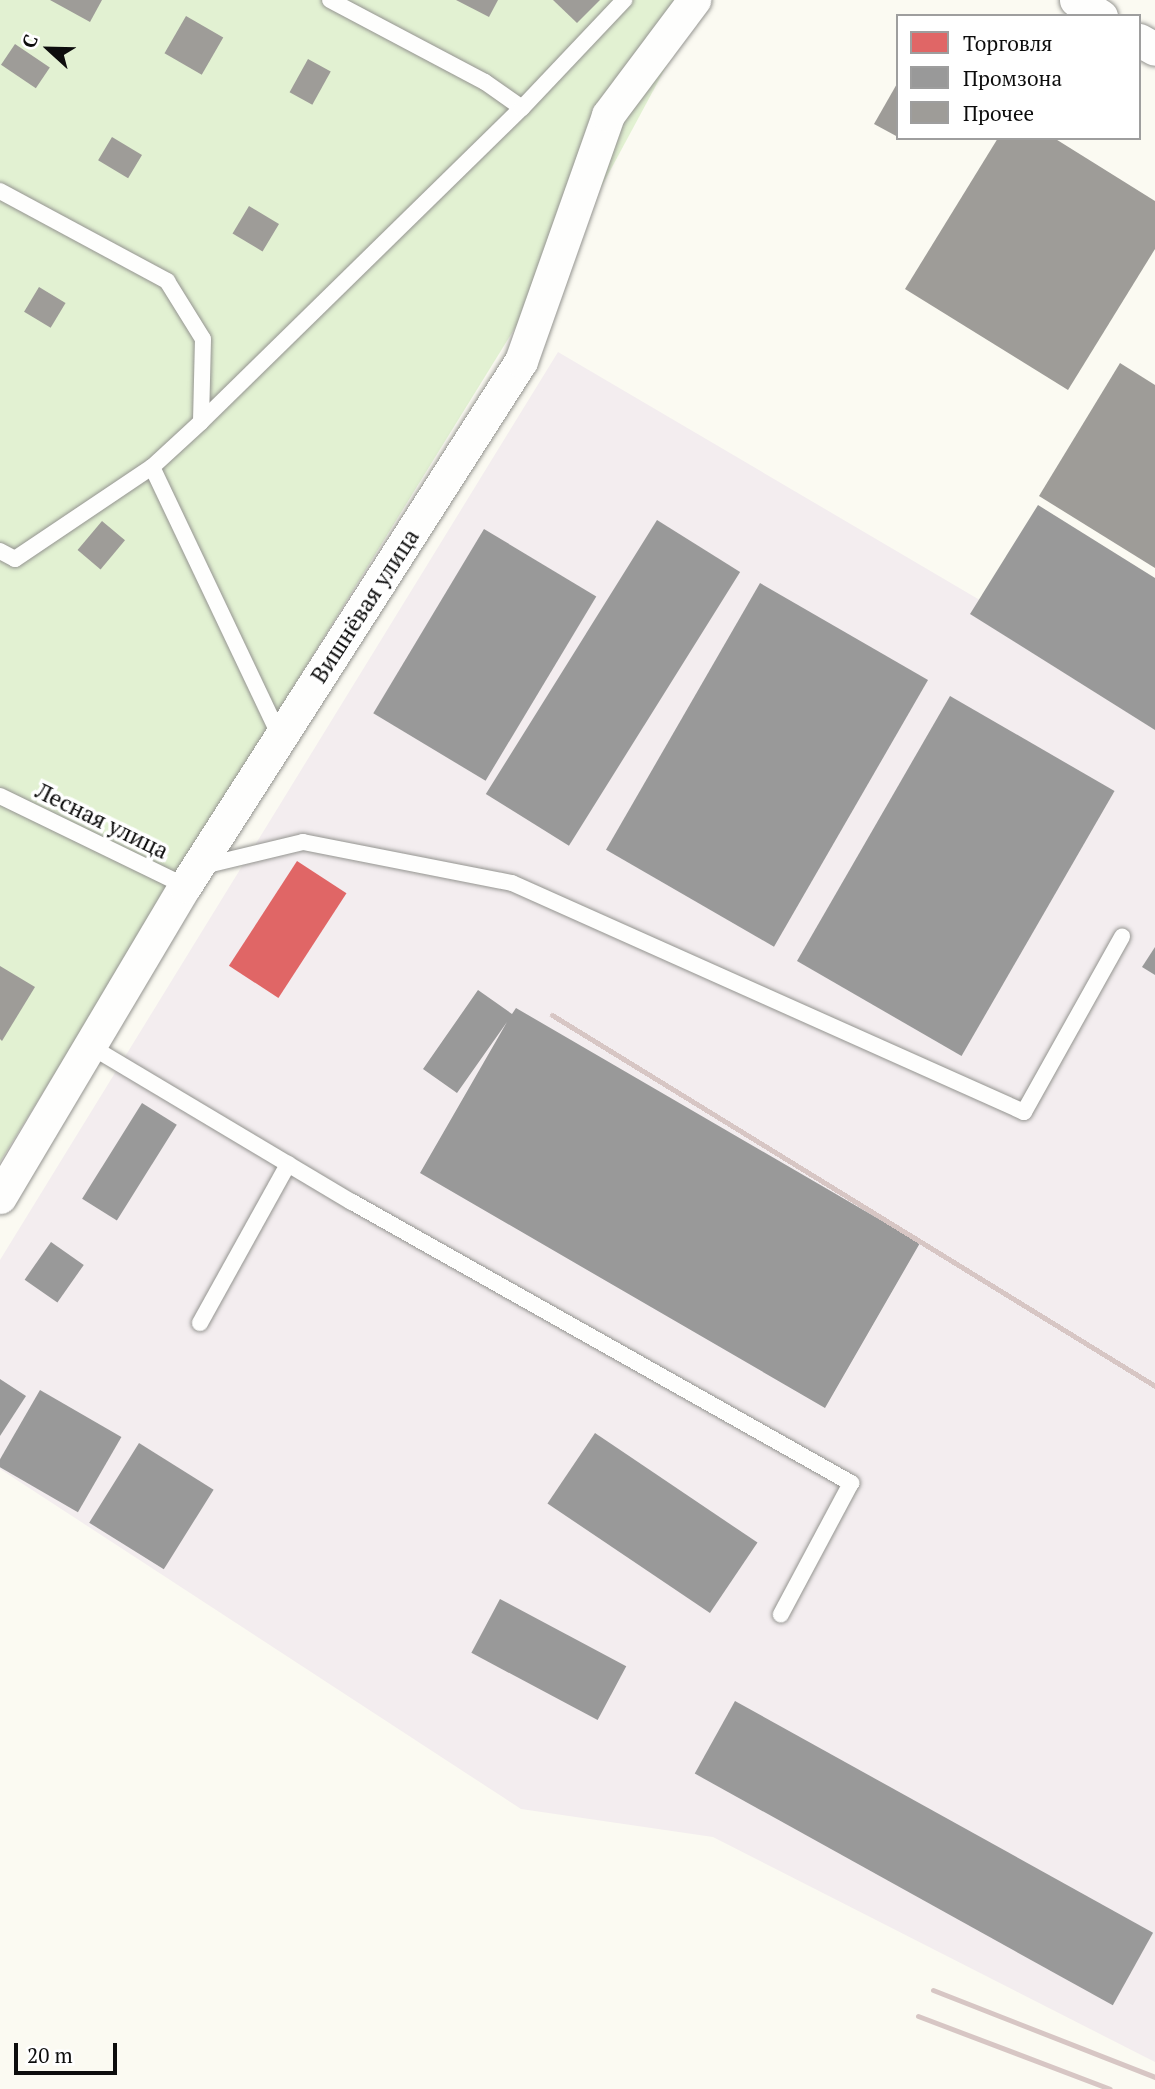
<!DOCTYPE html>
<meta charset="utf-8">
<style>
body{margin:0}
#map{position:relative;width:1155px;height:2089px;overflow:hidden;background:#fbfaf2;font-family:"PT Serif",serif}
div>[style]{position:absolute}
.industrial>*{inset:0;background:#f3edef}
.green>*{inset:0;background:#e2f1d2}
.shops>*{inset:0;background:#e06666;transform-origin:0 0}
.industry>*{inset:0;background:#999;transform-origin:0 0}
.building>*{inset:0;background:#9e9c98;transform-origin:0 0}
.roads{filter:drop-shadow(0 0 2px #949490) drop-shadow(0 0 2px #949490)}
.service>*{height:16px;margin:-8px;padding:0 8px;transform-origin:8px;border-radius:8px;background:#fefefd}
.minor>*{height:33px;margin:-16.5px;padding:0 16.5px;transform-origin:16.5px;border-radius:16.5px;background:#fefefd}
.rail>*{height:5px;margin:-2.5px;padding:0 2.5px;transform-origin:2.5px;border-radius:2.5px;background:#d7c6c4}
span{translate:-50% -50%;white-space:nowrap;text-align:center;line-height:1.15;-webkit-text-stroke:7px #fff;paint-order:stroke}
.street-label{font-size:23px;color:#0d0d0d}
.legend{position:absolute;left:896px;top:14px;width:245px;height:126px;box-sizing:border-box;background:#fff;border:2px solid #9e9e9e;margin:0;padding:9px 12px;list-style:none;font-size:21px;color:#0d0d0d}
.legend li{display:flex;align-items:center;gap:14px;height:35px}
.legend b{width:35px;border:2px solid #9e9e9e}
.north{position:absolute;left:14px;top:14px;width:70px;height:70px;-webkit-text-stroke:5px #fff;paint-order:stroke;rotate:292deg;font-size:19px;font-weight:700;line-height:28px;text-align:center;color:#0d0d0d}
.north::after{content:'';display:block;margin:auto;width:24px;height:32px;background:#0d0d0d;clip-path:polygon(50% 0,100% 100%,50% 72%,0 100%)}
.scale{position:absolute;left:14px;top:2043px;width:103px;height:32px;box-sizing:border-box;border:4px solid #0d0d0d;border-top:0;padding-left:9px;font-size:21px;line-height:24px;white-space:nowrap;color:#0d0d0d;-webkit-text-stroke:5px #fff;paint-order:stroke}
</style>
<div id="map">
<div class="industrial">
<i style="clip-path:polygon(558px 352px,1155px 703px,1155px 2062px,713px 1837px,521px 1809px,0 1469px,0 1260px)"></i>
</div>
<div class="green">
<i style="clip-path:polygon(0 0,702px 0,597px 195px,0 1162px)"></i>
</div>
<div class="shops">
<i style="left:297px;top:861px;width:59px;height:125px;rotate:33deg"></i>
</div>
<div class="industry">
<i style="clip-path:polygon(1038px 505px,1155px 578px,1155px 730px,970px 614px)"></i>
<i style="left:657px;top:520px;width:98px;height:323px;rotate:32deg"></i>
<i style="left:484px;top:529px;width:131px;height:215px;rotate:31deg"></i>
<i style="left:760px;top:583px;width:194px;height:308px;rotate:30deg"></i>
<i style="left:950px;top:696px;width:190px;height:306px;rotate:30deg"></i>
<i style="clip-path:polygon(1155px 947px,1155px 975px,1142px 967px)"></i>
<i style="clip-path:polygon(478px 990px,512px 1014px,516px 1008px,920px 1243px,825px 1408px,420px 1173px,507px 1022px,457px 1093px,423px 1069px)"></i>
<i style="left:142px;top:1103px;width:41px;height:113px;rotate:32deg"></i>
<i style="left:51px;top:1242px;width:40px;height:46px;rotate:35deg"></i>
<i style="clip-path:polygon(0 1379px,26px 1396px,0 1436px)"></i>
<i style="left:40px;top:1390px;width:94px;height:87px;rotate:30deg"></i>
<i style="left:595px;top:1433px;width:196px;height:85px;rotate:34deg"></i>
<i style="left:139px;top:1443px;width:88px;height:94px;rotate:32deg"></i>
<i style="left:500px;top:1599px;width:143px;height:61px;rotate:28deg"></i>
<i style="left:735px;top:1701px;width:478px;height:83px;rotate:29deg"></i>
</div>
<div class="building">
<i style="clip-path:polygon(50px 0,102px 0,90px 22px)"></i>
<i style="clip-path:polygon(456px 0,498px 0,489px 17px)"></i>
<i style="clip-path:polygon(553px 0,600px 0,577px 23px)"></i>
<i style="left:186px;top:16px;width:43px;height:43px;rotate:30deg"></i>
<i style="left:15px;top:44px;width:42px;height:25px;rotate:34deg"></i>
<i style="left:308px;top:59px;width:26px;height:38px;rotate:29deg"></i>
<i style="clip-path:polygon(898px 82px,898px 137px,874px 124px)"></i>
<i style="left:112px;top:137px;width:35px;height:27px;rotate:31deg"></i>
<i style="clip-path:polygon(998px 138px,1054px 138px,1155px 201px,1155px 249px,1068px 390px,905px 289px)"></i>
<i style="left:249px;top:206px;width:35px;height:32px;rotate:31deg"></i>
<i style="left:39px;top:287px;width:31px;height:29px;rotate:31deg"></i>
<i style="clip-path:polygon(1120px 363px,1155px 385px,1155px 568px,1039px 496px)"></i>
<i style="left:102px;top:521px;width:30px;height:38px;rotate:40deg"></i>
<i style="clip-path:polygon(0 966px,35px 987px,2px 1041px,0 1039px)"></i>
</div>
<div class="roads">
<div class="service">
<i style="left:330px;top:0;width:175px;rotate:27.9deg"></i>
<i style="left:485px;top:82px;width:45px;rotate:35.1deg"></i>
<i style="left:0;top:191px;width:190px;rotate:28.3deg"></i>
<i style="left:167px;top:281px;width:68px;rotate:58.2deg"></i>
<i style="left:203px;top:339px;width:83px;rotate:91.4deg"></i>
<i style="left:201px;top:422px;width:67px;rotate:137.4deg"></i>
<i style="left:152px;top:467px;width:299px;rotate:64.6deg"></i>
<i style="left:201px;top:422px;width:449px;rotate:-44.4deg"></i>
<i style="left:522px;top:108px;width:149px;rotate:-46.6deg"></i>
<i style="left:0;top:551px;width:17px;rotate:28deg"></i>
<i style="left:15px;top:559px;width:165px;rotate:-33.9deg"></i>
<i style="left:0;top:796px;width:206px;rotate:25.9deg"></i>
<i style="left:199px;top:867px;width:107px;rotate:-13.5deg"></i>
<i style="left:303px;top:842px;width:213px;rotate:11.1deg"></i>
<i style="left:512px;top:883px;width:561px;rotate:24.1deg"></i>
<i style="left:1024px;top:1112px;width:201px;rotate:-60.8deg"></i>
<i style="left:90px;top:1046px;width:305px;rotate:30.8deg"></i>
<i style="left:352px;top:1202px;width:573px;rotate:29.39deg"></i>
<i style="left:851px;top:1483px;width:149px;rotate:118.1deg"></i>
<i style="left:200px;top:1323px;width:182px;rotate:-61deg"></i>
</div>
<div class="minor">
<i style="left:1076px;top:0;width:30px;rotate:33deg"></i>
<i style="left:1139px;top:40px;width:18px;rotate:29deg"></i>
<i style="left:0;top:1197px;width:362px;rotate:-59.3deg"></i>
<i style="left:185px;top:886px;width:623px;rotate:-57.38deg"></i>
<i style="left:521px;top:361px;width:261px;rotate:-70.5deg"></i>
<i style="left:608px;top:115px;width:144px;rotate:-53.2deg"></i>
</div>
</div>
<div class="rail">
<i style="left:552px;top:1015px;width:708px;rotate:31.6deg"></i>
<i style="left:933px;top:1990px;width:238px;rotate:21.4deg"></i>
<i style="left:918px;top:2016px;width:205px;rotate:20.8deg"></i>
</div>
<div class="street-label">
<span style="left:365px;top:606px;rotate:-57deg">Вишнёвая улица</span>
<span style="left:102px;top:821px;rotate:26deg">Лесная улица</span>
</div>
<ul class="legend">
<li><b style="height:19px;background:#e06666"></b>Торговля</li>
<li><b style="height:19px;background:#999"></b>Промзона</li>
<li><b style="height:19px;background:#9e9c98"></b>Прочее</li>
</ul>
<div class="north">С</div>
<div class="scale">20 m</div>
</div>
